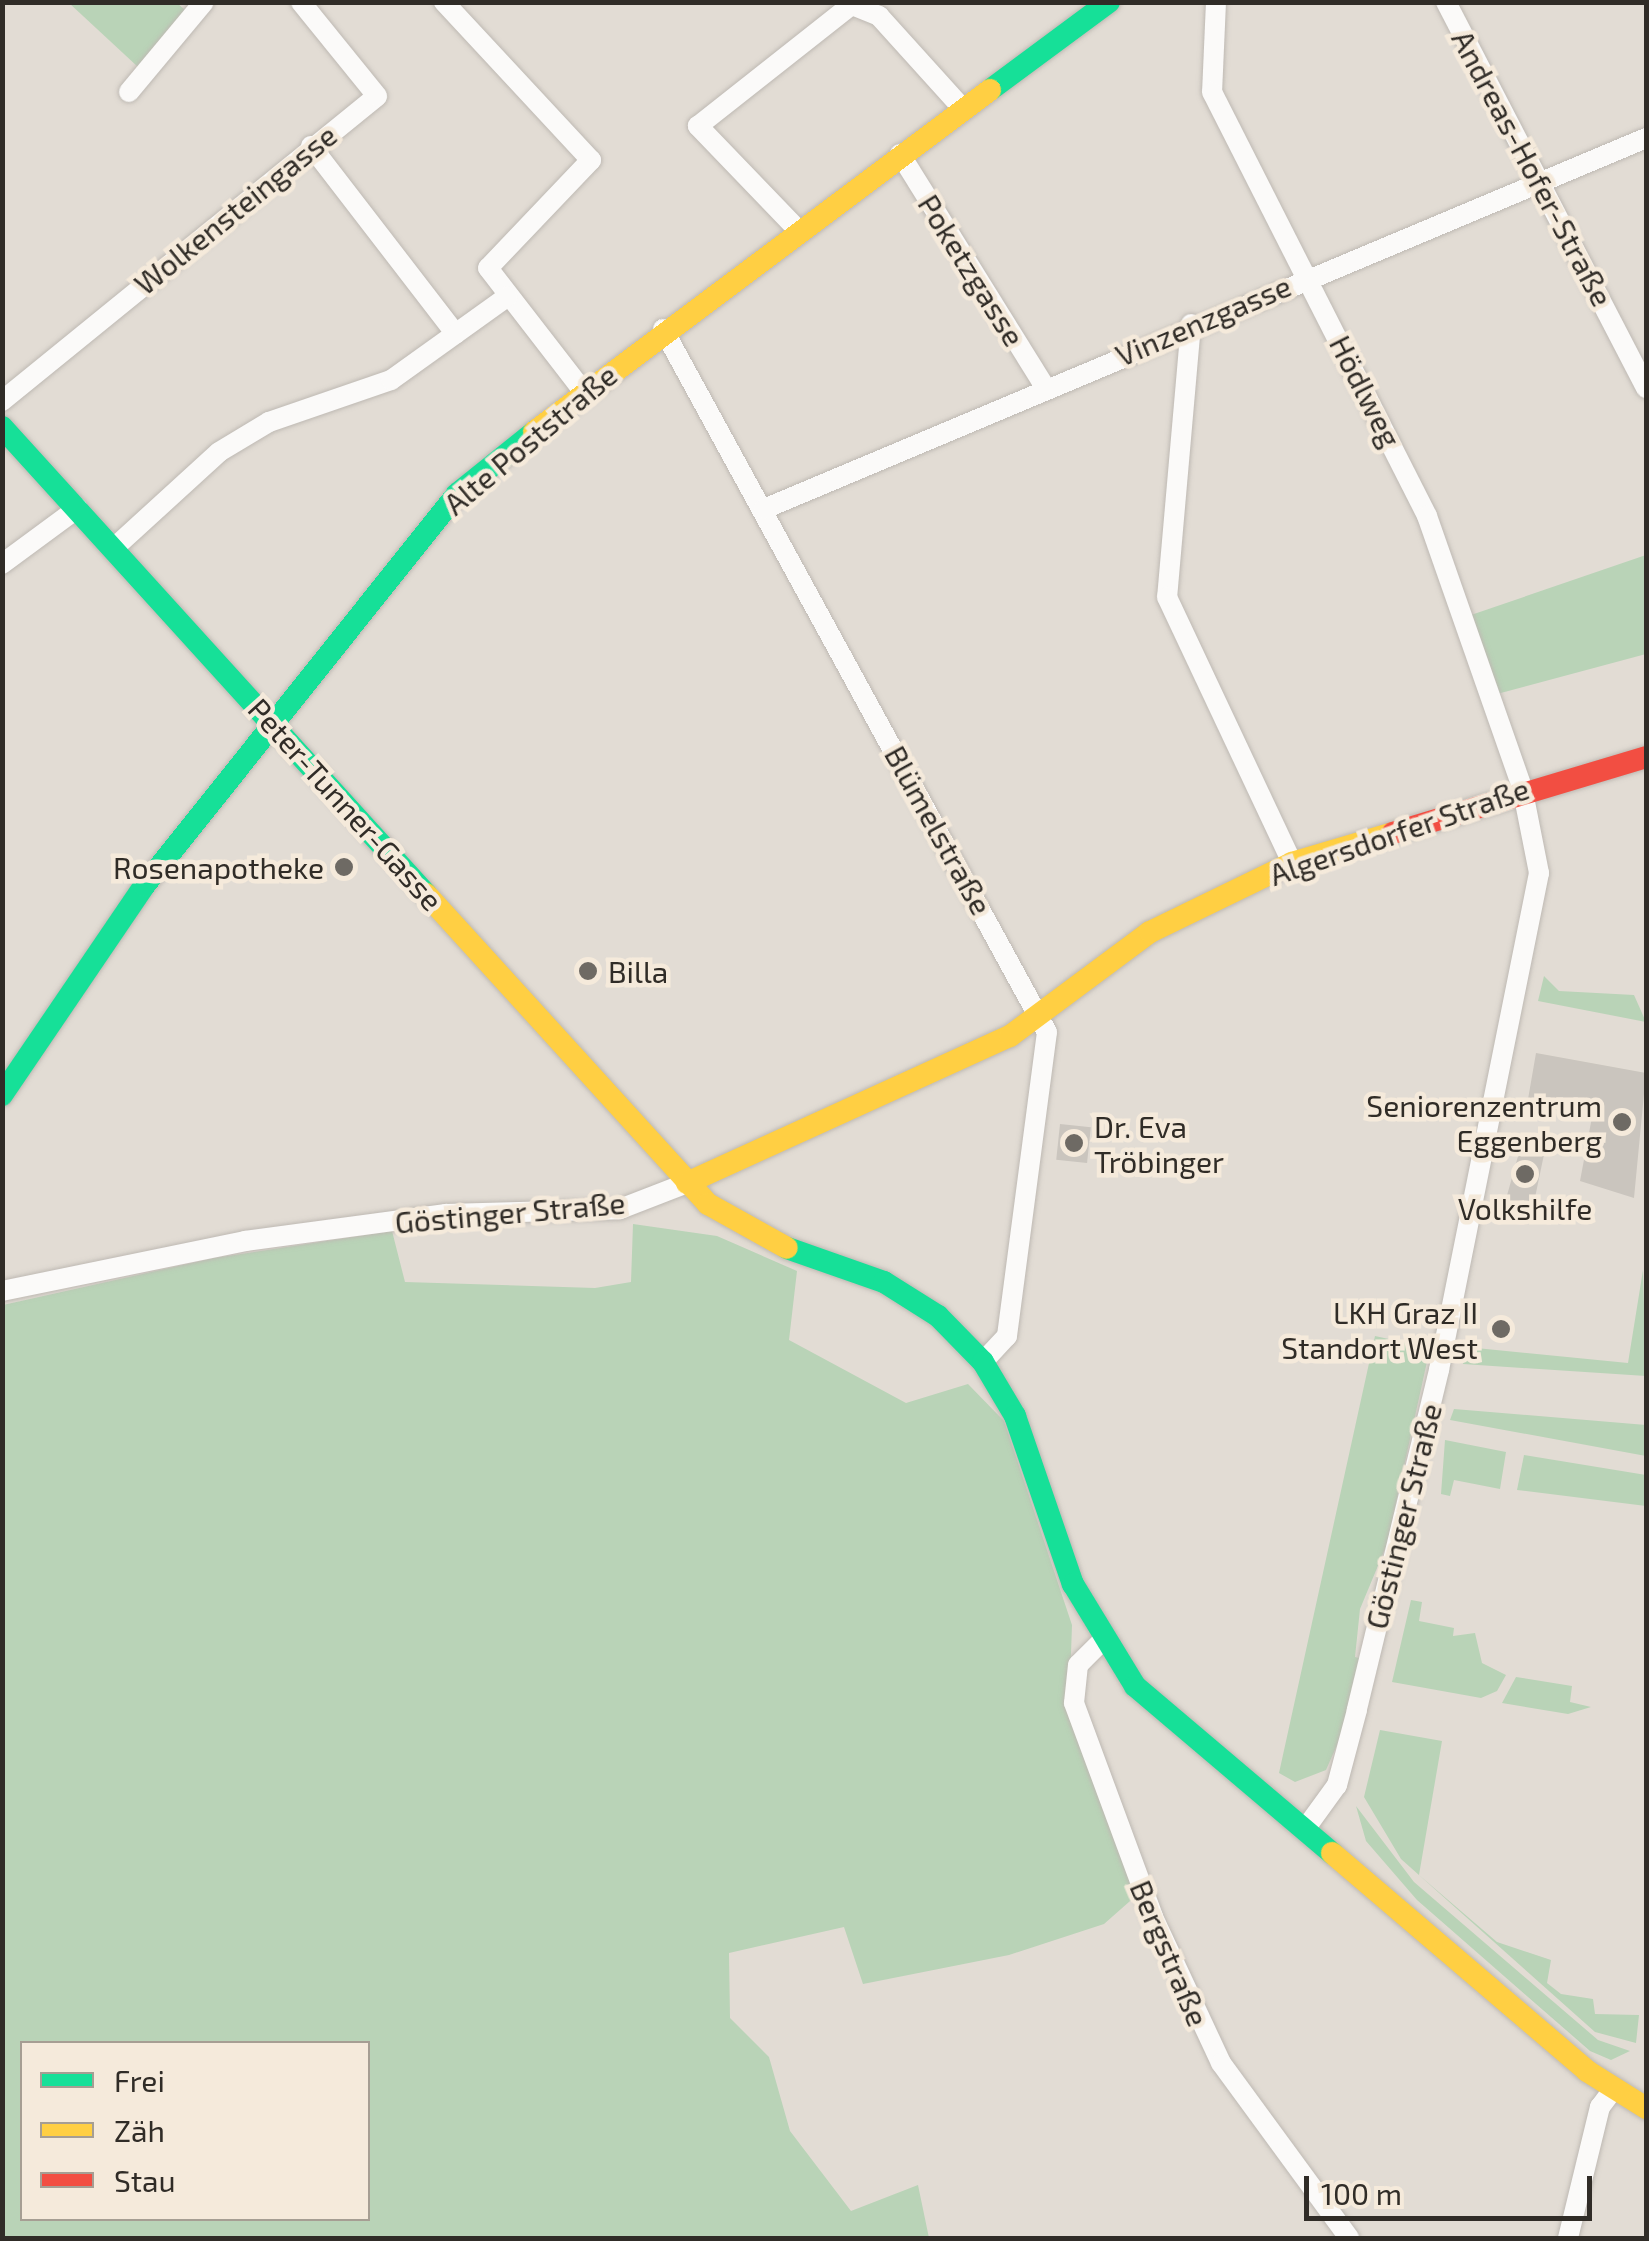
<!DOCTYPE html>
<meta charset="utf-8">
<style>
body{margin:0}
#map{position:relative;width:1649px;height:2241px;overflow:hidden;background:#e2dcd4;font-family:"Exo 2",sans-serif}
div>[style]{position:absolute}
.green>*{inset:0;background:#b9d3b7}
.building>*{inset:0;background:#cac5be;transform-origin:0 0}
.roads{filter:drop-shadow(0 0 2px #beb9b3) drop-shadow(0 0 2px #beb9b3)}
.street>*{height:20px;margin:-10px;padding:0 10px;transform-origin:10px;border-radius:10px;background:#fbfaf9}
.fast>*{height:22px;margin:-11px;padding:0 11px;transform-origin:11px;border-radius:11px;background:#16e098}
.slow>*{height:22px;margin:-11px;padding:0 11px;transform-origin:11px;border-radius:11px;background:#ffcf43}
.jam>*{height:22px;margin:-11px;padding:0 11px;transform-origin:11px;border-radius:11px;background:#f24e42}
.dots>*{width:28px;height:28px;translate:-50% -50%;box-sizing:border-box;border:5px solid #f5eadb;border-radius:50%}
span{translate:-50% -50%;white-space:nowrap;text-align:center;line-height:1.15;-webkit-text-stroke:9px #f5eadb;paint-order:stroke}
.street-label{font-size:30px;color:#302c27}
.poi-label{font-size:30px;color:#302c27}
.right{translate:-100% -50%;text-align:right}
.left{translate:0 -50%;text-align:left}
.frame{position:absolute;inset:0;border:5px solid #302c27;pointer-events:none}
.legend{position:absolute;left:20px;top:2041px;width:350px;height:180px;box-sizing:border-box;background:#f5eadb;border:2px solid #a69e93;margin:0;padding:12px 18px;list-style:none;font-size:30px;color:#302c27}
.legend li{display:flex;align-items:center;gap:20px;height:50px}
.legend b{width:50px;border:2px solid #a69e93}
.scale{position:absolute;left:1304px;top:2176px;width:288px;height:45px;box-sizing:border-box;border:5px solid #302c27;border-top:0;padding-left:12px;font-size:30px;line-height:35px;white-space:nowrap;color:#302c27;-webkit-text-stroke:8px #f5eadb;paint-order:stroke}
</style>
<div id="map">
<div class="green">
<i style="clip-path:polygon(69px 3px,177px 3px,185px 10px,138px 67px)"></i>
<i style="clip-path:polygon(1646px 555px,1646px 654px,1497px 694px,1471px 615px)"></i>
<i style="clip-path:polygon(1544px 976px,1559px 991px,1634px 995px,1646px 1022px,1538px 1001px)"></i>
<i style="clip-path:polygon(evenodd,633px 1224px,717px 1236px,797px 1271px,789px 1340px,906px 1403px,968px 1384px,1004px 1421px,1072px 1625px,1069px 1711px,1138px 1894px,1104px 1924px,1009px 1955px,863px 1984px,844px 1927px,729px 1953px,730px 2018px,769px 2057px,790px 2131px,851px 2211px,918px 2185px,929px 2238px,3px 2238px,3px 1305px,214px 1258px,392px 1231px,405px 1282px,595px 1288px,631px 1282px,633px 1224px,22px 2044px,368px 2044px,368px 2218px,22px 2218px,22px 2044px)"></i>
<i style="clip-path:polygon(1643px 1270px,1646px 1376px,1463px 1364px,1466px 1347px,1628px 1363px)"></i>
<i style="clip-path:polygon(1375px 1336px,1430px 1348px,1387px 1544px,1360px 1609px,1355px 1657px,1362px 1659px,1348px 1720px,1326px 1770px,1295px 1782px,1279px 1773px)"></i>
<i style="clip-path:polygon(1454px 1409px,1646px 1425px,1646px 1456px,1450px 1420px)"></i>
<i style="clip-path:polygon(1445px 1440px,1506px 1452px,1500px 1489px,1454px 1480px,1450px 1496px,1441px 1494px)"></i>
<i style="clip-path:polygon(1524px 1455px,1646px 1475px,1646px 1506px,1517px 1490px)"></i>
<i style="clip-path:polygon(1411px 1600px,1422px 1602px,1419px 1621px,1454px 1628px,1453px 1636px,1475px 1633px,1482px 1663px,1506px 1675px,1497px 1691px,1481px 1698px,1392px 1682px)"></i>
<i style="clip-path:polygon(1516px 1677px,1572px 1686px,1570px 1702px,1591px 1707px,1568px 1714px,1502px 1703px)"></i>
<i style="clip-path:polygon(1380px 1730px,1442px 1741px,1419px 1875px,1497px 1942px,1551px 1960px,1547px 1983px,1561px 1994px,1593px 1999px,1595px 2014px,1639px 2015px,1636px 2043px,1595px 2032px,1401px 1859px,1364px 1797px)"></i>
<i style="clip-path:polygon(1356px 1806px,1414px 1882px,1598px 2040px,1630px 2051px,1611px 2060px,1590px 2051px,1417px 1900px,1366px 1841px)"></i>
</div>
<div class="building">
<i style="clip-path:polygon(1536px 1053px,1646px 1073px,1634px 1198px,1580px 1181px,1592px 1117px,1527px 1105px)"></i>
<i style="left:1060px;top:1124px;width:31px;height:36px;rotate:6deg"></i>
<i style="clip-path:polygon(1524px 1135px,1547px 1140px,1532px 1212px,1504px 1206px)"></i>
</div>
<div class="roads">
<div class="street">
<i style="left:444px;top:2px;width:216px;rotate:47.1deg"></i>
<i style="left:591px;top:160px;width:149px;rotate:133.6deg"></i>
<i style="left:488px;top:268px;width:155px;rotate:52.3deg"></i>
<i style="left:1216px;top:2px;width:90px;rotate:92.5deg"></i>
<i style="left:1212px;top:92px;width:475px;rotate:63.1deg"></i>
<i style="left:1427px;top:516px;width:287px;rotate:70.7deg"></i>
<i style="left:1522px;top:787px;width:88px;rotate:78.8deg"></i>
<i style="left:1539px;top:873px;width:507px;rotate:101.38deg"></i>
<i style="left:1439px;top:1370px;width:350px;rotate:103.6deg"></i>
<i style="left:1357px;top:1710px;width:78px;rotate:104.9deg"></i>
<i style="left:1337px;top:1785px;width:49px;rotate:125.9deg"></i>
<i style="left:1446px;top:2px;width:435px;rotate:62.6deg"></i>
<i style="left:857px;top:7px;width:24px;rotate:22deg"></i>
<i style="left:879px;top:16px;width:125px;rotate:47.9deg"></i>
<i style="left:129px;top:92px;width:117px;rotate:-50.2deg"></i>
<i style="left:311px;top:146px;width:237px;rotate:52.4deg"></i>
<i style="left:900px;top:154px;width:272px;rotate:58.1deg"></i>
<i style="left:799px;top:231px;width:146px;rotate:-133.9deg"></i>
<i style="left:698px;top:126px;width:200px;rotate:-38.3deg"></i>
<i style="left:1191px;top:324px;width:274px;rotate:95deg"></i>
<i style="left:1167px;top:597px;width:294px;rotate:64.8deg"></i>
<i style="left:663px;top:329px;width:801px;rotate:61.36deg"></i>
<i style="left:1047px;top:1032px;width:307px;rotate:97.5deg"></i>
<i style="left:1007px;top:1336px;width:35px;rotate:133deg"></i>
<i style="left:2px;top:401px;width:483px;rotate:-39.1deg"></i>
<i style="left:377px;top:96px;width:121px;rotate:-129deg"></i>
<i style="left:764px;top:509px;width:957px;rotate:-22.81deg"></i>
<i style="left:114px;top:548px;width:142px;rotate:-42.4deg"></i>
<i style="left:219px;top:452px;width:58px;rotate:-31deg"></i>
<i style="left:269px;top:422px;width:129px;rotate:-19deg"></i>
<i style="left:391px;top:380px;width:143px;rotate:-35.6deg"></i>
<i style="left:2px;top:564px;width:94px;rotate:-36.4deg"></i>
<i style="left:2px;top:1291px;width:248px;rotate:-11.6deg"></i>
<i style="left:245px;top:1241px;width:203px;rotate:-7.7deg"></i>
<i style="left:446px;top:1214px;width:174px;rotate:-1.6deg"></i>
<i style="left:620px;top:1209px;width:72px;rotate:-21.2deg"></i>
<i style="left:1100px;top:1643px;width:31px;rotate:135deg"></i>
<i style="left:1078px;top:1665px;width:38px;rotate:96deg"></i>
<i style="left:1074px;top:1703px;width:228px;rotate:69.7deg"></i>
<i style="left:1153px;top:1917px;width:161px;rotate:65deg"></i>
<i style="left:1221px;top:2063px;width:217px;rotate:53.8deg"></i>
<i style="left:1568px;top:2238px;width:135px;rotate:-76.3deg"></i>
<i style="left:1600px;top:2107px;width:21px;rotate:-53deg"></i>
</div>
<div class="fast">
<i style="left:990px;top:90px;width:148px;rotate:-36.5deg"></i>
<i style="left:2px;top:427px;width:631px;rotate:47.76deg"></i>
<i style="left:2px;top:1095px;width:253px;rotate:-55.8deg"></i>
<i style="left:144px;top:886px;width:502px;rotate:-51.39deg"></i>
<i style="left:457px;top:494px;width:99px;rotate:-38.8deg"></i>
<i style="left:787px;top:1248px;width:103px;rotate:19.3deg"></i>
<i style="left:884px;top:1282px;width:64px;rotate:32.2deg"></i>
<i style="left:938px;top:1316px;width:64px;rotate:45.6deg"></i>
<i style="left:983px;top:1362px;width:63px;rotate:59.3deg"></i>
<i style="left:1015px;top:1416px;width:178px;rotate:71deg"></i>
<i style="left:1073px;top:1584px;width:119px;rotate:58.7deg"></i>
<i style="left:1135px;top:1686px;width:258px;rotate:40.3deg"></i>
</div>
<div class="slow">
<i style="left:534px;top:432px;width:570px;rotate:-36.87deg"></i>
<i style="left:426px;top:894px;width:419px;rotate:47.7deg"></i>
<i style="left:708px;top:1204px;width:90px;rotate:29.1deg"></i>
<i style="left:687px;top:1183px;width:355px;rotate:-24.5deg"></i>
<i style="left:1010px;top:1036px;width:174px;rotate:-36.6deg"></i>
<i style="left:1150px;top:932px;width:158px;rotate:-25.9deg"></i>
<i style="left:1292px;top:863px;width:105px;rotate:-16.5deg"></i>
<i style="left:1332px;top:1853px;width:335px;rotate:40.5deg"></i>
<i style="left:1587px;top:2071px;width:70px;rotate:32.1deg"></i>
</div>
<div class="jam">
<i style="left:1393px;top:833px;width:264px;rotate:-16.7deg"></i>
</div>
</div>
<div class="dots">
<i style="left:344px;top:867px;background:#6e6a64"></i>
<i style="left:588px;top:971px;background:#6e6a64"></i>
<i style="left:1622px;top:1122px;background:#6e6a64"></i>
<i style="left:1074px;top:1143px;background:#6e6a64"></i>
<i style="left:1525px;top:1174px;background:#6e6a64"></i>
<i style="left:1501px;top:1329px;background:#6e6a64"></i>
</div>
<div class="street-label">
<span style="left:1533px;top:168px;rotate:62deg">Andreas-Hofer-Straße</span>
<span style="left:235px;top:209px;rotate:-39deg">Wolkensteingasse</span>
<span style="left:972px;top:270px;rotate:58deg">Poketzgasse</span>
<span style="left:1203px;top:320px;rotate:-23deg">Vinzenzgasse</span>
<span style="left:1366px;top:391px;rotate:63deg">Hödlweg</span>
<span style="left:530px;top:439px;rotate:-40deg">Alte Poststraße</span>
<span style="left:346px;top:804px;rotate:48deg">Peter-Tunner-Gasse</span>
<span style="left:939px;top:830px;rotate:61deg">Blümelstraße</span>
<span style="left:1399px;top:831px;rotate:-19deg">Algersdorfer Straße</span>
<span style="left:510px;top:1212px;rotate:-5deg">Göstinger Straße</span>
<span style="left:1403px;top:1516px;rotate:-76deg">Göstinger Straße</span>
<span style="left:1170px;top:1953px;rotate:67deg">Bergstraße</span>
</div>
<div class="poi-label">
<span class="right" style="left:324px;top:867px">Rosenapotheke</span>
<span class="left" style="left:608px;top:971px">Billa</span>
<span class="right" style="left:1602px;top:1122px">Seniorenzentrum<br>Eggenberg</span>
<span class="left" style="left:1094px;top:1143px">Dr. Eva<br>Tröbinger</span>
<span style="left:1525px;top:1208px">Volkshilfe</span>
<span class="right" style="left:1478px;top:1329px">LKH Graz II<br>Standort West</span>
</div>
<div class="frame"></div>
<ul class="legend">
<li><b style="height:12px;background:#16e098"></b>Frei</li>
<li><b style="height:12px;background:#ffcf43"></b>Zäh</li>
<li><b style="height:12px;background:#f24e42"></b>Stau</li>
</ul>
<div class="scale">100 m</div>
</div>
